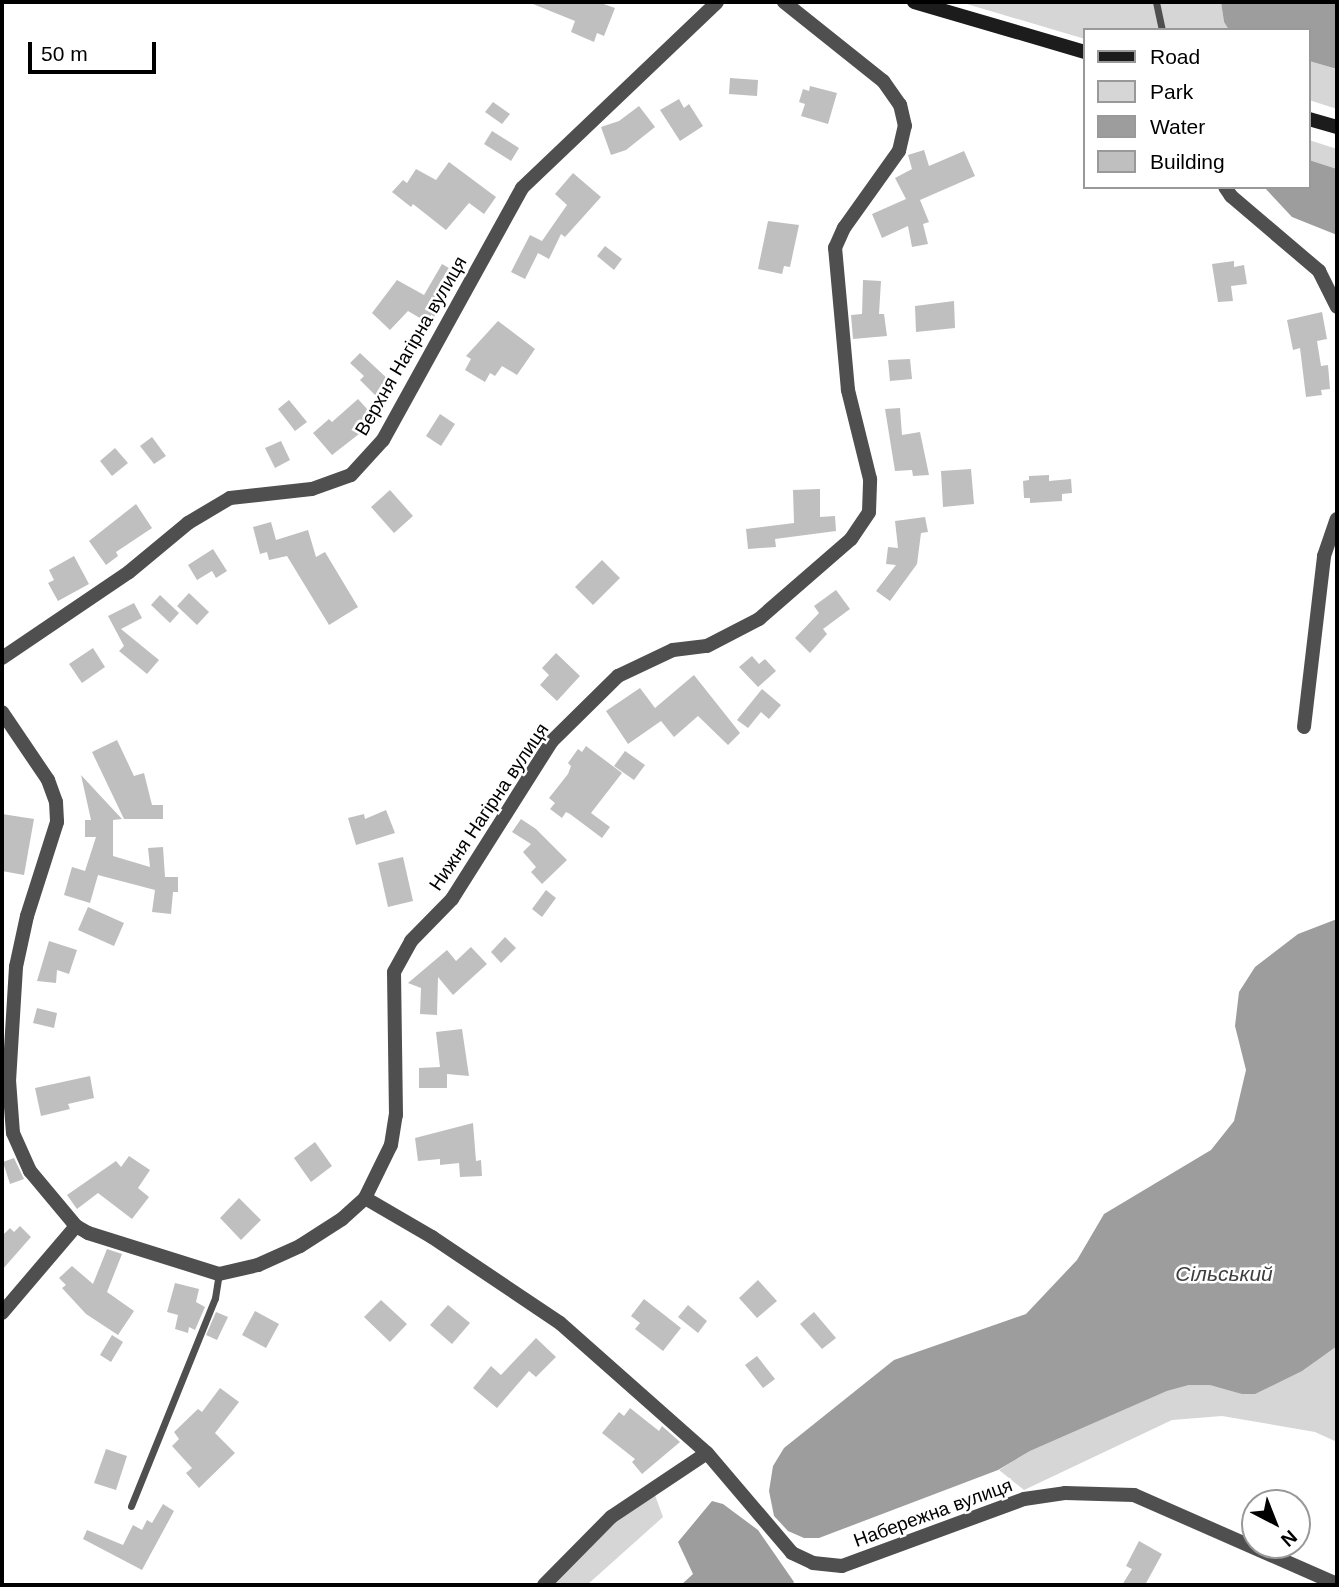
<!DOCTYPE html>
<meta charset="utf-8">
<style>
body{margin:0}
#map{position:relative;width:1339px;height:1587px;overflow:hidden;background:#fff;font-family:Helvetica,sans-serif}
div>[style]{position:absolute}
.green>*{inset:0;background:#d6d6d6}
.water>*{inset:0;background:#9d9d9d}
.building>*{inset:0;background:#bfbfbf}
.service>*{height:7px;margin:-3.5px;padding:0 3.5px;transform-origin:3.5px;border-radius:3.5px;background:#4f4f4f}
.minor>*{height:14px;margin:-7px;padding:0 7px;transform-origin:7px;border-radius:7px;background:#4f4f4f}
.secondary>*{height:14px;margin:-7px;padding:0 7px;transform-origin:7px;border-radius:7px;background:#1c1c1c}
span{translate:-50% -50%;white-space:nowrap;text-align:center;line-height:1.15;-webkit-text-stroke:5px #fff;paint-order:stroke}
.street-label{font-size:19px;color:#000}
.water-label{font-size:21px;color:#3e3e3e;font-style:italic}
.frame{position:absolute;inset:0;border:4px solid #000;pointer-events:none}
.legend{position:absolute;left:1083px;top:28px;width:228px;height:161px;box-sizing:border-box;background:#fff;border:2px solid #999;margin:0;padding:9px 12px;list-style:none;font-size:21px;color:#000}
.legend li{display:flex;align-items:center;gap:14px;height:35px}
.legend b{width:35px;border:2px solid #999}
.north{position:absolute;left:1241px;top:1489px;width:70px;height:70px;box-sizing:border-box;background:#fff;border:2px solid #999;border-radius:50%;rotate:138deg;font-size:19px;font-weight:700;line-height:28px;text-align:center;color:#000}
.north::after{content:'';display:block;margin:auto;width:24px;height:32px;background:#000;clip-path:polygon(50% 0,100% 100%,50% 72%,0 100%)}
.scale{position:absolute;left:28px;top:42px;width:128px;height:32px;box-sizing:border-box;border:4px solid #000;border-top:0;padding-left:9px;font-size:21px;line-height:24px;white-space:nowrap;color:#000;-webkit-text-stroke:5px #fff;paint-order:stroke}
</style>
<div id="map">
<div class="green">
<div style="clip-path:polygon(960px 2px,1221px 2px,1224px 22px,1229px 30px,1085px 30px,1085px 39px)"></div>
<div style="clip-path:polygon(1309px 61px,1337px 69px,1337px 109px,1309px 100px)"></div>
<div style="clip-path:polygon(1309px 140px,1337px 149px,1337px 169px,1309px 160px)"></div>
<div style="clip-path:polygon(1337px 1309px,1337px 1442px,1315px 1432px,1222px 1416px,1172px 1420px,1024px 1490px,999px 1470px,1030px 1451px,1167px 1391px,1189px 1385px)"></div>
<div style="clip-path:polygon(652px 1487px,663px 1517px,587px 1585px,544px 1585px)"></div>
</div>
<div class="water">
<div style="clip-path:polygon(1221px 2px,1337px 2px,1337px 69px,1309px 61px,1309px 30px,1229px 30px,1224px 22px)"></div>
<div style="clip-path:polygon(1309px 160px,1337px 169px,1337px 235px,1292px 217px,1264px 187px,1309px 187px)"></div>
<div style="clip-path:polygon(1337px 919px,1337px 1346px,1302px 1371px,1255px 1394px,1242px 1394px,1210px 1385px,1189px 1385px,1167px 1391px,1030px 1451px,998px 1470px,819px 1538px,804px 1538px,788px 1531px,774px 1516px,769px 1491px,773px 1466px,784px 1448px,894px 1360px,1026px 1314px,1077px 1260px,1104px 1214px,1211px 1150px,1234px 1121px,1246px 1070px,1235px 1026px,1239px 992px,1255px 967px,1298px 934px)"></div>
<div style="clip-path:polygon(712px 1501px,723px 1504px,758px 1530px,794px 1582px,792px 1585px,681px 1585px,693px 1574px,678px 1542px)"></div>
</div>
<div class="building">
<div style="clip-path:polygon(528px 2px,598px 2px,615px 8px,604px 36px,597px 33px,594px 42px,571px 32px,575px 21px)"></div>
<div style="clip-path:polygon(730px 78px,758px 80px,757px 96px,729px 94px)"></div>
<div style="clip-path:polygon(810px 86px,837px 93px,828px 124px,801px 116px,805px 104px,799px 102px,803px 89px,809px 91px)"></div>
<div style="clip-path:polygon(679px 99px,684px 108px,689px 104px,703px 126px,680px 141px,660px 110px)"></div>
<div style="clip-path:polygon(493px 102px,510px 114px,502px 124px,485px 112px)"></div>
<div style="clip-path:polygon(639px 106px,655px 127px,626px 150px,611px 155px,601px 127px,619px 121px)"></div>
<div style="clip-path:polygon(492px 131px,519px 148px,511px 161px,484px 144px)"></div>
<div style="clip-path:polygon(924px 150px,929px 166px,964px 151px,975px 176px,920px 200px,929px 222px,923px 224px,928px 244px,912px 247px,908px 226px,882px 238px,872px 214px,906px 199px,895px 178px,912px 169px,908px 155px)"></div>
<div style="clip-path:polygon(449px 162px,496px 197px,484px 214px,469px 203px,446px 230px,413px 204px,411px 207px,392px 192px,403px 180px,407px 183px,416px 169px,436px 180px)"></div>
<div style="clip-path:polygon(573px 173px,601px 197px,565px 237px,561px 234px,549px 259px,538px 253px,525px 279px,511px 272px,530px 235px,542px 241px,567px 205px,555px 194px)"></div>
<div style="clip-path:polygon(768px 221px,799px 225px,790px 267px,784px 266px,782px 274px,758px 269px)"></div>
<div style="clip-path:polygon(605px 246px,622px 259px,614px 270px,597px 256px)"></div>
<div style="clip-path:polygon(1234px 261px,1234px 267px,1244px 265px,1247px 284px,1231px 286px,1233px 301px,1218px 302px,1212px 264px)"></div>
<div style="clip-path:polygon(442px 264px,459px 274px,430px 324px,408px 311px,390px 330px,372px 313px,397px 280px,424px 295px)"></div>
<div style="clip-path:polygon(863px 280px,881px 281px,879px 314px,884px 314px,887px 336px,853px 339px,851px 315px,862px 314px)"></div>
<div style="clip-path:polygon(954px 301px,955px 328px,916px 332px,915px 306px)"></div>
<div style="clip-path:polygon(1322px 312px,1327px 339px,1317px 341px,1321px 366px,1328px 365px,1330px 389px,1321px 390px,1322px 395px,1306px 397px,1300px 348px,1293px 350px,1287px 320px)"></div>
<div style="clip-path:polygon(498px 321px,535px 349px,517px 375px,502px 366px,495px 376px,490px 373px,485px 382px,465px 370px,471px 359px,466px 356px)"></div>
<div style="clip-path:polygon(360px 353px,390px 381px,376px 396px,360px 380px,364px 376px,350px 363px)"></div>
<div style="clip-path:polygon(910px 359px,912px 379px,890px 381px,888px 360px)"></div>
<div style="clip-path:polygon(358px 399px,377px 420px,332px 455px,313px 433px,329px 419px,332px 422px)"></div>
<div style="clip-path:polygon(289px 400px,307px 422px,295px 431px,278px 409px)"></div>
<div style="clip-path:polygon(900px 408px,902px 435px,920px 432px,929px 475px,913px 476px,912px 470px,895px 471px,885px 409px)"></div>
<div style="clip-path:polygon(440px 414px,455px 424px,441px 446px,426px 436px)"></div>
<div style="clip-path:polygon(152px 437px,166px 456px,154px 464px,140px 446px)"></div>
<div style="clip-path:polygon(281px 441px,290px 460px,275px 468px,265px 448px)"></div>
<div style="clip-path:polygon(115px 448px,128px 463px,112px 476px,100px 461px)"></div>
<div style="clip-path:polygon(971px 469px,974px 504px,943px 507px,941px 471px)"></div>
<div style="clip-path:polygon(1049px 475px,1049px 481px,1071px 479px,1072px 493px,1062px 494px,1062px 501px,1030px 503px,1030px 498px,1024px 498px,1023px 481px,1029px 480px,1029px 476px)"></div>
<div style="clip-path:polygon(820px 489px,820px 517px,835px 516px,836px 531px,775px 539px,776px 547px,748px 549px,746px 529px,794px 523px,793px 490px)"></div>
<div style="clip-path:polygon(390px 490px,413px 516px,394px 533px,371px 507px)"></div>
<div style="clip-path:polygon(136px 504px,152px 528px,116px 552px,118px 556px,106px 565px,89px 541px)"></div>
<div style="clip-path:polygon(925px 517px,928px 532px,921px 533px,917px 564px,890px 601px,876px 591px,896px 565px,886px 564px,888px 547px,898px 548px,895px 521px)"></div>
<div style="clip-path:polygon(271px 522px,276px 540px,308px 530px,316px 557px,325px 552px,358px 607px,329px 625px,287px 556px,269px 560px,267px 552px,260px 554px,253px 527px)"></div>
<div style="clip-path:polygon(213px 549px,227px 571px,216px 578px,212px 571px,197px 580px,188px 565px)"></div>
<div style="clip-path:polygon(74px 556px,89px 584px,58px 601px,48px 583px,54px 580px,49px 570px)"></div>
<div style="clip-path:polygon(602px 560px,620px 578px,593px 605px,575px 587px)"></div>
<div style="clip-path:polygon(836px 590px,850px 609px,823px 629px,827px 634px,810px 653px,795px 638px,819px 613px,814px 606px)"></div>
<div style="clip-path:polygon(189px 593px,209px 612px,197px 625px,177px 606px)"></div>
<div style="clip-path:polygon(160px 595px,179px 613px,170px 623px,151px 605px)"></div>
<div style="clip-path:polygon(134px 603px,142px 618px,121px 629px,159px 660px,147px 674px,119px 651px,124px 646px,108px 616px)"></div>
<div style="clip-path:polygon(93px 648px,105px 667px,82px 683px,69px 664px)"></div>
<div style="clip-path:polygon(556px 653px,580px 676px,557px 701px,540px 685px,549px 675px,542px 668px)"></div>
<div style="clip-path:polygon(752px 656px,759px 664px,765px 659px,776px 671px,758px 687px,739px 667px)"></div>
<div style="clip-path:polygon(694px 675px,740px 733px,728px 745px,698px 716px,674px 737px,661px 721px,628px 744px,606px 711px,640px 688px,655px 708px)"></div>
<div style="clip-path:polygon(762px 689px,781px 705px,769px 719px,761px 712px,748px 728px,737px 720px)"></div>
<div style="clip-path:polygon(117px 740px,134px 776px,144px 773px,152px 805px,163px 805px,163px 819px,124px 819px,92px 752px)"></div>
<div style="clip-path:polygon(586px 746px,622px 773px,591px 813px,610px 827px,602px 838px,570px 814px,566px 812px,562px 818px,550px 809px,555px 803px,549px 798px,568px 774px,571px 766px,568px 763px,578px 749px,582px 752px)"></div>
<div style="clip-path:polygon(625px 751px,645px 765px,634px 780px,614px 766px)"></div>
<div style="clip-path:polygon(81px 775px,122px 819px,113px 820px,113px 856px,150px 867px,148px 848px,163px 847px,165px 877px,178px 877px,178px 892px,173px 892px,171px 914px,152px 912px,155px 890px,98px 875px,90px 903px,64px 895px,72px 867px,85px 871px,96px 837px,85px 837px,85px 820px,91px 820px)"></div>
<div style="clip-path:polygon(386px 810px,395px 833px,356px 845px,348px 818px,364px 814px,365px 819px)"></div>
<div style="clip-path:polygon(2px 814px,34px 819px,24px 875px,2px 871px)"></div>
<div style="clip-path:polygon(521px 819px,536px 829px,567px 860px,542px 884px,531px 872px,536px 867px,523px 852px,531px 844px,512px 832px)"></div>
<div style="clip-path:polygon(403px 857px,413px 901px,388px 907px,378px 863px)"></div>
<div style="clip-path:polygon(546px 890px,556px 898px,542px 917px,532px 909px)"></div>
<div style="clip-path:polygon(88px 907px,124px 923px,114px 946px,78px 930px)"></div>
<div style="clip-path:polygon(505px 937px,516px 948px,501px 963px,491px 952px)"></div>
<div style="clip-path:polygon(49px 941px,77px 950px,69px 974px,57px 970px,56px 983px,37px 981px)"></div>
<div style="clip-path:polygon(471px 947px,487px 964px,453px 995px,438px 977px,437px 1015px,420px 1014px,421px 988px,408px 983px,447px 950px,456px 961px)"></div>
<div style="clip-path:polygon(37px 1008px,57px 1013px,54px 1028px,33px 1023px)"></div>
<div style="clip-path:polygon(462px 1029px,469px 1076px,447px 1074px,447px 1088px,419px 1088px,419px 1068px,440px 1067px,436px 1032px)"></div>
<div style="clip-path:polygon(90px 1076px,94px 1098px,68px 1104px,70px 1109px,41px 1116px,35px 1088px)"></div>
<div style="clip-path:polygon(473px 1123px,476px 1161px,481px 1160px,482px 1176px,460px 1177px,459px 1163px,440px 1165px,440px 1159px,418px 1161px,415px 1138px)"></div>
<div style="clip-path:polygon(315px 1142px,332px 1166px,311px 1182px,294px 1158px)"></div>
<div style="clip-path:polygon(129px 1156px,150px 1170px,138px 1188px,149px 1197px,132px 1219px,98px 1193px,77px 1209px,67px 1195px,116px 1161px,121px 1167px)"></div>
<div style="clip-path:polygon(14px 1158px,24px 1179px,10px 1184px,3px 1162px)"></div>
<div style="clip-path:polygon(239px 1198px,261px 1220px,241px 1240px,220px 1218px)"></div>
<div style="clip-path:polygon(20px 1226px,31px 1237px,2px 1270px,2px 1236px,10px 1228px,14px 1232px)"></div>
<div style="clip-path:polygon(107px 1249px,122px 1254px,107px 1292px,134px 1311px,118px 1335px,86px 1314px,62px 1288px,66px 1285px,59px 1278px,72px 1266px,93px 1284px)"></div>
<div style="clip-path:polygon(758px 1280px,777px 1301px,757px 1318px,739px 1298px)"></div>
<div style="clip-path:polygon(175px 1283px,199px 1289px,196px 1302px,205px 1307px,195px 1330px,189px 1327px,188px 1333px,175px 1329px,178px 1315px,167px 1312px)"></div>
<div style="clip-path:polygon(644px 1299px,681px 1328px,663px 1351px,635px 1329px,640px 1323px,631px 1316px)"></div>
<div style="clip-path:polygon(381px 1300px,407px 1324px,390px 1342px,364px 1317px)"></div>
<div style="clip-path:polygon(448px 1305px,470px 1323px,452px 1344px,430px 1325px)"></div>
<div style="clip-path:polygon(688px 1305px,707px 1321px,698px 1333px,678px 1317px)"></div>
<div style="clip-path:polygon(255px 1311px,279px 1324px,266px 1348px,242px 1335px)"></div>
<div style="clip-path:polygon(216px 1312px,228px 1317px,217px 1340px,206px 1335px)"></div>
<div style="clip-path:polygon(814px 1312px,836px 1338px,822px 1349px,800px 1324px)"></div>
<div style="clip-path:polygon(112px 1335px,123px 1342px,111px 1362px,100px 1355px)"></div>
<div style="clip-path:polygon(536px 1338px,556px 1357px,536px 1377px,529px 1371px,497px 1408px,473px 1388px,491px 1366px,501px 1375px)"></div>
<div style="clip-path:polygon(757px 1356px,775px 1379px,763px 1388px,745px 1365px)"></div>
<div style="clip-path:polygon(220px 1388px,239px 1402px,215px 1433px,235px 1453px,199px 1488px,186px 1473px,192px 1468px,172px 1446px,179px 1439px,174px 1432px,198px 1409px,202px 1412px)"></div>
<div style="clip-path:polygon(630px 1408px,659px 1431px,662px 1426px,680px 1442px,642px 1474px,632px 1462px,635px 1459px,602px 1433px,619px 1412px,624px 1416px)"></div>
<div style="clip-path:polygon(106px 1449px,127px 1456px,116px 1490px,94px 1483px)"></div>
<div style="clip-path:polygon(163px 1504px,174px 1511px,142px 1570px,83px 1539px,87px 1530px,123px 1545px,133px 1525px,142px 1530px,147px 1520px,152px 1523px)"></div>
<div style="clip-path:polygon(1139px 1541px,1162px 1554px,1145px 1585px,1122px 1585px,1132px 1569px,1126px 1566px)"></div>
</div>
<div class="service">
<div style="left:1156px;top:2px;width:29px;rotate:78deg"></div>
<div style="left:131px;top:1506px;width:224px;rotate:-68deg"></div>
<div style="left:215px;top:1298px;width:24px;rotate:-81deg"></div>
</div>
<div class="minor">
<div style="left:1225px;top:187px;width:11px;rotate:56deg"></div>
<div style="left:1231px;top:196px;width:116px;rotate:40.4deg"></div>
<div style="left:1319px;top:271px;width:40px;rotate:63.4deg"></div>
<div style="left:2px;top:658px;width:153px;rotate:-34.1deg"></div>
<div style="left:129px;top:572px;width:77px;rotate:-39.7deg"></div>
<div style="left:188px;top:523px;width:49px;rotate:-30.8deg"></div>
<div style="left:230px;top:498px;width:82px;rotate:-6.3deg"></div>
<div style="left:312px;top:489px;width:41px;rotate:-19.7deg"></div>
<div style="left:351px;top:475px;width:47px;rotate:-47.6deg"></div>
<div style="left:383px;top:440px;width:288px;rotate:-61.1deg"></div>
<div style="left:522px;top:188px;width:269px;rotate:-43.6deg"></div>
<div style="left:2px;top:712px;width:82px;rotate:55.9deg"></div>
<div style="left:48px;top:780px;width:23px;rotate:70deg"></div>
<div style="left:56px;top:802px;width:20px;rotate:87deg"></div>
<div style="left:57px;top:822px;width:99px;rotate:107.7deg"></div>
<div style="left:27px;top:916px;width:52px;rotate:102.2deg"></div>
<div style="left:16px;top:967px;width:113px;rotate:93.5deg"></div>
<div style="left:9px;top:1080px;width:53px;rotate:85.7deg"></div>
<div style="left:13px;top:1133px;width:42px;rotate:65.9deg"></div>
<div style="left:30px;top:1171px;width:72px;rotate:50.1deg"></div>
<div style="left:76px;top:1226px;width:14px;rotate:30deg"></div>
<div style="left:88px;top:1233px;width:137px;rotate:17.4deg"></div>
<div style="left:219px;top:1274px;width:40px;rotate:-13deg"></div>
<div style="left:258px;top:1265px;width:46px;rotate:-24.3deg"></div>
<div style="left:300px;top:1246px;width:50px;rotate:-32.7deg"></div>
<div style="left:342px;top:1219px;width:31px;rotate:-42deg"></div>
<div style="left:365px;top:1198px;width:59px;rotate:-63.9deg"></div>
<div style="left:391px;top:1145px;width:30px;rotate:-81deg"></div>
<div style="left:396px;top:1115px;width:143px;rotate:-90.8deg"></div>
<div style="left:394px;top:972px;width:35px;rotate:-61deg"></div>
<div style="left:411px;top:941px;width:59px;rotate:-45.7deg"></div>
<div style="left:452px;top:899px;width:187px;rotate:-57.7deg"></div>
<div style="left:552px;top:741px;width:93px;rotate:-44.6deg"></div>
<div style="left:618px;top:676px;width:61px;rotate:-25.3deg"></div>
<div style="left:673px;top:650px;width:34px;rotate:-7deg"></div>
<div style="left:707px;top:646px;width:59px;rotate:-27.4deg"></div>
<div style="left:759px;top:619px;width:122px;rotate:-41deg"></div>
<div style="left:851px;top:539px;width:32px;rotate:-56deg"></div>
<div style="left:869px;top:512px;width:33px;rotate:-88deg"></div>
<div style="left:870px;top:479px;width:92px;rotate:-103.9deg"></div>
<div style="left:848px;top:390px;width:143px;rotate:-95.2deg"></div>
<div style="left:835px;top:248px;width:22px;rotate:-66deg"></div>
<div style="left:844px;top:228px;width:95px;rotate:-54.5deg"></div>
<div style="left:899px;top:151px;width:26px;rotate:-77deg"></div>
<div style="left:905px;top:126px;width:22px;rotate:-103deg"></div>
<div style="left:900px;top:105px;width:29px;rotate:-125deg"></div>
<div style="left:883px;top:81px;width:127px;rotate:-141.4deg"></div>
<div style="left:1304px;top:727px;width:172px;rotate:-83.3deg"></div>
<div style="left:1324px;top:556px;width:39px;rotate:-71deg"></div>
<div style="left:365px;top:1198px;width:78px;rotate:30.2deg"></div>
<div style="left:432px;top:1237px;width:154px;rotate:33.9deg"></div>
<div style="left:560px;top:1323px;width:196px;rotate:41.5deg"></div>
<div style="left:707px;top:1453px;width:131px;rotate:49.6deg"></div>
<div style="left:792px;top:1553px;width:23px;rotate:25deg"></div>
<div style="left:813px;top:1563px;width:29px;rotate:6deg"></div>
<div style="left:842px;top:1566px;width:194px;rotate:-20.2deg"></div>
<div style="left:1024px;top:1499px;width:41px;rotate:-8.3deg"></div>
<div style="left:1065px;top:1493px;width:69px;rotate:1.7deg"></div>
<div style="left:1134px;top:1495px;width:222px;rotate:23.7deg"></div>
<div style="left:2px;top:1313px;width:114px;rotate:-49.6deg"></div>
<div style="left:544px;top:1585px;width:95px;rotate:-45.4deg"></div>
<div style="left:611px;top:1517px;width:115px;rotate:-33.7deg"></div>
</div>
<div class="secondary">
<div style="left:914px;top:2px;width:178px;rotate:16.3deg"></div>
<div style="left:1309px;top:119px;width:29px;rotate:16deg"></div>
</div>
<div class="street-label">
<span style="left:411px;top:346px;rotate:-60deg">Верхня Нагірна вулиця</span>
<span style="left:489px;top:807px;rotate:-56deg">Нижня Нагірна вулиця</span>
<span style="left:933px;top:1513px;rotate:-20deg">Набережна вулиця</span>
</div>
<div class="water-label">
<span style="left:1224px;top:1274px">Сільський</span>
</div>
<div class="frame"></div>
<ul class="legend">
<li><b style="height:9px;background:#1c1c1c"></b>Road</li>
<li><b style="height:19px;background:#d6d6d6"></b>Park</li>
<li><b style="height:19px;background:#9d9d9d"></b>Water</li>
<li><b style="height:19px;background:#bfbfbf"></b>Building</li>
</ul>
<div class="north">N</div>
<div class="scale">50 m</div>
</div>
